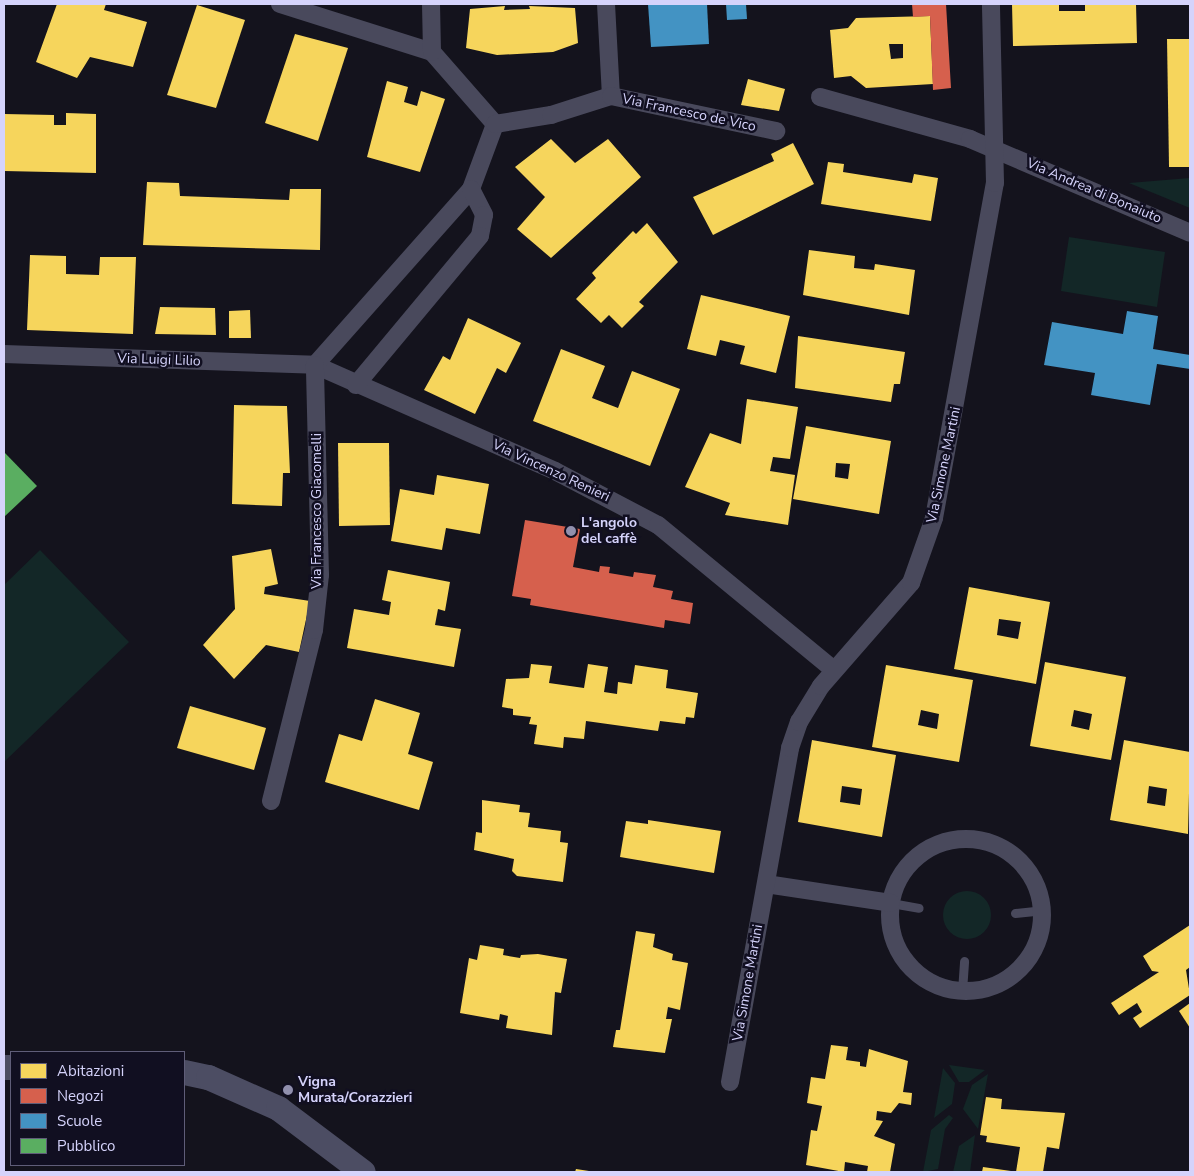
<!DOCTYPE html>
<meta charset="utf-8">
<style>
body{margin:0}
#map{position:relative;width:1194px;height:1176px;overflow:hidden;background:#14131d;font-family:"Nunito Sans",sans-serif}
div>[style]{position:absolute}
.green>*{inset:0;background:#132727}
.round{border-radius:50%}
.homes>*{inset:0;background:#f6d55c}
.shops>*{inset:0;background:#d6604d}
.schools>*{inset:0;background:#4393c3}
.public>*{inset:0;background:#5aae61}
.service>*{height:9px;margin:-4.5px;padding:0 4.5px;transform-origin:4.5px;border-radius:4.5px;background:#49495c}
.minor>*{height:18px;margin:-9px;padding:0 9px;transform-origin:9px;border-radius:9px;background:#49495c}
.minor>.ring{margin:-9px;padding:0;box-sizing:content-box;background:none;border:18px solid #49495c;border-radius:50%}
.secondary>*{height:25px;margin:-12.5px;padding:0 12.5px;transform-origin:12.5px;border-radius:12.5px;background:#4c4d63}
.dots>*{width:14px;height:14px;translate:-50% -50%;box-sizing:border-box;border:2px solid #110f21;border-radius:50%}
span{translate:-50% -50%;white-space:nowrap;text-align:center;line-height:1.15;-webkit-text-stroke:5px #110f21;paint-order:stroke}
.street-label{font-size:14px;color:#d5d3fb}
.poi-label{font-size:14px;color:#d5d3fb;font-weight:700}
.left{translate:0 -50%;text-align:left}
.frame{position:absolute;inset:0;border:5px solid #d5d3fb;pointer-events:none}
.legend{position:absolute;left:10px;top:1051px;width:175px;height:115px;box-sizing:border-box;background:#110f21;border:1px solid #5f5d78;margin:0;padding:6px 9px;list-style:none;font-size:15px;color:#d5d3fb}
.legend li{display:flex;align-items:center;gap:10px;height:25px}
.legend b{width:25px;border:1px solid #5f5d78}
</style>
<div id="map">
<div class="green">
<div style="clip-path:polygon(1190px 178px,1190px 208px,1129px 183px)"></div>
<div style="clip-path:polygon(1069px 237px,1165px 252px,1157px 307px,1061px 291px)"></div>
<div style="clip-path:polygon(40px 550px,129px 642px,4px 762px,4px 585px)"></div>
<div class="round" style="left:943px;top:891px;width:48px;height:48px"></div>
<div style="clip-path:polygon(949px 1065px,985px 1070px,969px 1082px,959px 1082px)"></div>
<div style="clip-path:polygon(943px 1068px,955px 1083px,952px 1104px,934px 1118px)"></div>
<div style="clip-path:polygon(988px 1074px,978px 1129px,963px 1109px,972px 1085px)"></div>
<div style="clip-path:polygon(949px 1115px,953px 1118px,945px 1129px,938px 1169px,923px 1172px,931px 1130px)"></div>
<div style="clip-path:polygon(975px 1135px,970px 1172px,953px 1172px,959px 1146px)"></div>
</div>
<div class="homes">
<div style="clip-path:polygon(57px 4px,106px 4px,104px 10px,147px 22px,133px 67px,90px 57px,77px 78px,36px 62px)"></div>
<div style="clip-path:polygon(1012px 4px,1059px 4px,1059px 11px,1085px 11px,1085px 4px,1136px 4px,1137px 43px,1013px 46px)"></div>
<div style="clip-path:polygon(197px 5px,245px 20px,216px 108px,167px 95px)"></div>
<div style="clip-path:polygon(505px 6px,504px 10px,530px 9px,529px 6px,575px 8px,578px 43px,553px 52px,497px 55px,466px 48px,470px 9px)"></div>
<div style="clip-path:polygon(evenodd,930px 16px,933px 84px,866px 88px,851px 76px,834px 78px,830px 30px,848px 28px,856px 18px,930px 16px,889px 44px,903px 44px,903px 58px,891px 59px,889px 44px)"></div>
<div style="clip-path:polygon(295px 34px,348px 48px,318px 141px,265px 123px)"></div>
<div style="clip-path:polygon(1167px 39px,1190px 39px,1190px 167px,1169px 167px)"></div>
<div style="clip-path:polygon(748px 79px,785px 89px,779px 111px,741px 105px)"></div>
<div style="clip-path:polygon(387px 81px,408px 87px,404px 102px,417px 106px,421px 91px,445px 99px,420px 172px,367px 157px)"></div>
<div style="clip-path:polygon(66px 113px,96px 114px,96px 173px,4px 171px,4px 114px,54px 115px,54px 125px,66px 125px)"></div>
<div style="clip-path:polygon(551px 139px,575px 163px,608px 139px,641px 177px,551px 258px,517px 229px,545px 197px,515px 167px)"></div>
<div style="clip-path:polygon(793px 143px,814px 184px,713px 235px,693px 197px,774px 161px,771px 154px)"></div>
<div style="clip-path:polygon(828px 162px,844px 164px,843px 172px,912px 183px,914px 174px,938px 178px,931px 221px,821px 204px)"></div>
<div style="clip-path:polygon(147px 182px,179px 183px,180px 196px,289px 200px,290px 189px,321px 189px,320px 250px,143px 245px)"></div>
<div style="clip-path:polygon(647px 223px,678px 262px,639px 302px,644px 306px,622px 328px,609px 315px,601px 323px,576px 299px,596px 278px,592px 273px,633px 231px,636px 234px)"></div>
<div style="clip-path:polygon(809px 250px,855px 256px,854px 268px,874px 270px,875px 264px,915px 270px,909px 315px,803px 295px)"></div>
<div style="clip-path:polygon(30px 255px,66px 256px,66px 274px,99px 275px,100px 257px,136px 257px,133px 334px,27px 330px)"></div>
<div style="clip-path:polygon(701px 295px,790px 316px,776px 373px,740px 364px,745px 346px,720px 340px,716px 356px,687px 349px)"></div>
<div style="clip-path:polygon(160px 307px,215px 308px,216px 335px,155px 334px)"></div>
<div style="clip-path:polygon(250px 310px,251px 338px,229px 338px,229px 311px)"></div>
<div style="clip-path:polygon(468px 318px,521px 343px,506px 373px,497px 368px,475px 414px,424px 390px,443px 356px,450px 360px)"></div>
<div style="clip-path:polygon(798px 336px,905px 352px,900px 384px,894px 384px,891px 402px,795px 388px)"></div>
<div style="clip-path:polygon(561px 349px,605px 366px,592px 398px,618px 408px,632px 371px,680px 389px,650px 466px,533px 421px)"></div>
<div style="clip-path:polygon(747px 399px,798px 407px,790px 459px,773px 457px,770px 471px,795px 475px,788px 525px,725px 515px,730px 503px,685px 487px,710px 433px,741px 444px)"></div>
<div style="clip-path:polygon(234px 405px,287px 406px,290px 473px,283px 473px,282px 506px,232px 504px)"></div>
<div style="clip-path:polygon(evenodd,806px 426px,891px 441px,879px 514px,793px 499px,806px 426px,836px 463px,850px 464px,848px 479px,835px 477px,836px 463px)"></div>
<div style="clip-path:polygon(338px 443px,389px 443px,390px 525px,339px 526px)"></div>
<div style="clip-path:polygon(437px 475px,489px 484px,480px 534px,446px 528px,442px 550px,391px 541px,400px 489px,434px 495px)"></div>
<div style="clip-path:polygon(271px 549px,278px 584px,265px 587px,264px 594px,310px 601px,299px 652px,266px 645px,234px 679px,203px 645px,235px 609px,232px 556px)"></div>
<div style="clip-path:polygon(388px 570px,450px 582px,445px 611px,438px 609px,435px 625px,461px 629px,454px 667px,347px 648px,354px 609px,389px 615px,391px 602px,382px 600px)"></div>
<div style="clip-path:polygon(evenodd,969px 587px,1050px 602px,1036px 684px,954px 669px,969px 587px,999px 619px,1021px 622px,1018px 639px,997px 635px,999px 619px)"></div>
<div style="clip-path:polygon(evenodd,1045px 662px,1126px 677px,1111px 760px,1030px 746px,1045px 662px,1074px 710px,1092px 714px,1089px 730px,1071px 726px,1074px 710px)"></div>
<div style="clip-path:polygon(531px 664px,552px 666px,549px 683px,584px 688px,588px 664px,608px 667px,604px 692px,617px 694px,618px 682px,632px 684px,635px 665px,668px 670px,666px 688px,698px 693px,694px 718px,686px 717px,685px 724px,660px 721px,658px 731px,586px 721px,584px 739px,564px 737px,563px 748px,534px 744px,537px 725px,529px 724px,531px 717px,513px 715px,513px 709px,502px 707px,506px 679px,529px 678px)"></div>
<div style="clip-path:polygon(evenodd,886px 665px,973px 680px,959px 762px,872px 747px,886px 665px,921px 710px,939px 714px,937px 729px,918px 725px,921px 710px)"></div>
<div style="clip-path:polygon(375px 699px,420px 713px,408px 754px,433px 762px,419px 810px,325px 782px,339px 734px,362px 741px)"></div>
<div style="clip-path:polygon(190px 706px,266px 728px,254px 770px,177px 748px)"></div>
<div style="clip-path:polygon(evenodd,812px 740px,896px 755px,882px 837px,798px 822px,812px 740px,842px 786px,862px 789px,860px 805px,840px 802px,842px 786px)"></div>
<div style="clip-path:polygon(evenodd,1124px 740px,1190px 752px,1188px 834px,1110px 820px,1124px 740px,1149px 786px,1167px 789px,1165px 806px,1147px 803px,1149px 786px)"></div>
<div style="clip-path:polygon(482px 800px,520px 805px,519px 812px,530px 813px,528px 827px,561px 831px,560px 842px,568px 843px,563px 882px,517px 876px,512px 871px,514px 859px,474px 850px,476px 832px,482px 833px)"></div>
<div style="clip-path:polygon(648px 820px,721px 831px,714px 873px,620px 857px,626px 821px,648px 824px)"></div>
<div style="clip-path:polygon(1190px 925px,1190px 967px,1186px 970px,1190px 995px,1140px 1028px,1133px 1018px,1142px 1012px,1137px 1003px,1119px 1015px,1111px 1003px,1159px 972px,1152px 971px,1143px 956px)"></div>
<div style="clip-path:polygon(636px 931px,655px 934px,653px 947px,673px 954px,672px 960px,688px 963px,680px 1010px,668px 1007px,666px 1019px,672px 1019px,665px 1053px,613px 1047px,616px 1030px,620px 1030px)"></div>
<div style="clip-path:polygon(480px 945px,504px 949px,503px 955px,520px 958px,521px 955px,538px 954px,567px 959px,561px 993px,555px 992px,552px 1035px,506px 1028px,508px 1016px,500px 1014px,499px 1020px,460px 1013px,469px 958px,477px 960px)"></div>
<div style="clip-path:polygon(1190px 1003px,1190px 1028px,1179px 1011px)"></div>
<div style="clip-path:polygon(831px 1045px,848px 1047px,846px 1060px,860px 1062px,860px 1066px,866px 1067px,869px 1049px,908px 1061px,903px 1092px,912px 1093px,911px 1105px,899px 1103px,891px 1113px,877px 1111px,876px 1120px,883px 1121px,874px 1136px,895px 1144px,890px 1172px,867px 1172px,868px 1166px,845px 1162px,844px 1172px,806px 1165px,811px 1130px,817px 1131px,822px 1106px,807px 1103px,811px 1077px,825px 1079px)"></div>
<div style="clip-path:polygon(986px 1097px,1002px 1099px,1001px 1109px,1065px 1113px,1059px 1149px,1047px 1147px,1043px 1172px,1016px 1172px,1020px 1147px,986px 1142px,987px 1136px,980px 1135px)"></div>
<div style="clip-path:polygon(983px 1167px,1011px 1171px,1011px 1172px,982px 1172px)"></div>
<div style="clip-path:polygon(576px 1169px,589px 1171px,589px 1172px,575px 1172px)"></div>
</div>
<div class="shops">
<div style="clip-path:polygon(912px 4px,946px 4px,951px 88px,933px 90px,930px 16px,913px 17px)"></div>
<div style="clip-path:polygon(525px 520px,580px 529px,573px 567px,599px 572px,600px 566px,610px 567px,609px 573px,633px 577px,634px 572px,656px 575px,653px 587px,673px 591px,671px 599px,693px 603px,690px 624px,665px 620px,664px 628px,530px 605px,531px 599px,512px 596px)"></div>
</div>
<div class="schools">
<div style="clip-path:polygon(648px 4px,707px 4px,709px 44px,651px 47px)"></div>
<div style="clip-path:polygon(726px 4px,746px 4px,747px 19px,727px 20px)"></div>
<div style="clip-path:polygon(1127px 311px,1158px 316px,1153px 349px,1190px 355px,1190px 369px,1157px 364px,1150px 405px,1091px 395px,1095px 373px,1044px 365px,1052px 322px,1123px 334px)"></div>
</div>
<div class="public">
<div style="clip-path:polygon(4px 452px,37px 486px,4px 517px)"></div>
</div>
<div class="service">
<div style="left:891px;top:903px;width:28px;rotate:10deg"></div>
<div style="left:1015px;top:913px;width:27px;rotate:-6deg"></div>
<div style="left:962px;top:991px;width:30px;rotate:-86deg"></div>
</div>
<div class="minor">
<div style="left:280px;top:4px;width:159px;rotate:17.5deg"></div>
<div style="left:432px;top:52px;width:96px;rotate:48.8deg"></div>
<div style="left:431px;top:4px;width:48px;rotate:88.8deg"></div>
<div style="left:606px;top:4px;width:92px;rotate:86.9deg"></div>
<div style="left:820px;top:97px;width:156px;rotate:15.6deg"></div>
<div style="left:970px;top:139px;width:239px;rotate:23.1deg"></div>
<div style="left:471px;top:189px;width:69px;rotate:-69.7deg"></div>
<div style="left:495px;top:124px;width:57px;rotate:-9.1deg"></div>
<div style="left:551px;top:115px;width:63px;rotate:-17.6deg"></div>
<div style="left:611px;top:96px;width:169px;rotate:12deg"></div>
<div style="left:4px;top:354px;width:311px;rotate:2deg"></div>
<div style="left:315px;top:365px;width:262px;rotate:23.8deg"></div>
<div style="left:555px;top:471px;width:116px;rotate:27.7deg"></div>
<div style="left:658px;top:525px;width:228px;rotate:39.5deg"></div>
<div style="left:315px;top:365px;width:235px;rotate:-48.4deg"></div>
<div style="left:471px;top:189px;width:29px;rotate:63deg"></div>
<div style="left:484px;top:215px;width:21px;rotate:101deg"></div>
<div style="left:480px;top:236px;width:194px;rotate:129.8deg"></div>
<div style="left:271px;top:801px;width:176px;rotate:-75.9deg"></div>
<div style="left:314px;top:630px;width:55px;rotate:-83.8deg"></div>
<div style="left:320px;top:575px;width:210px;rotate:-91.4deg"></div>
<div class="ring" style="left:890px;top:839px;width:134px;height:134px"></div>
<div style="left:766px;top:884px;width:126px;rotate:8.6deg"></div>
<div style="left:730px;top:1082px;width:339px;rotate:-79.8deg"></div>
<div style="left:790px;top:748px;width:28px;rotate:-71deg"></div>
<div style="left:799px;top:722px;width:42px;rotate:-58.6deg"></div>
<div style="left:821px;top:686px;width:137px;rotate:-48.9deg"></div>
<div style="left:911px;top:583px;width:69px;rotate:-70.5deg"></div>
<div style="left:934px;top:518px;width:341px;rotate:-79.7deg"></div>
<div style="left:995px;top:183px;width:179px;rotate:-91.3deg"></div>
</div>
<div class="secondary">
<div style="left:4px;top:1067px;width:7px"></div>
<div style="left:184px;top:1072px;width:25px;rotate:12deg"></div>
<div style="left:208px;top:1077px;width:77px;rotate:23.9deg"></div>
<div style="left:278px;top:1108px;width:106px;rotate:37deg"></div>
</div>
<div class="dots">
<div style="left:571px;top:531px;background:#9190ad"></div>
<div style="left:288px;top:1090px;background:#9190ad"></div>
</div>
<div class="street-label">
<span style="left:689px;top:113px;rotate:12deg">Via Francesco de Vico</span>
<span style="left:1094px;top:191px;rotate:23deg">Via Andrea di Bonaiuto</span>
<span style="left:159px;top:360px;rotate:2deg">Via Luigi Lilio</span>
<span style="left:944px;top:465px;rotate:-78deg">Via Simone Martini</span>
<span style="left:551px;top:471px;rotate:25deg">Via Vincenzo Renieri</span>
<span style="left:317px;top:511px;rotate:-90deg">Via Francesco Giacomelli</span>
<span style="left:748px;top:983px;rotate:-80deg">Via Simone Martini</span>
</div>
<div class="poi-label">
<span class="left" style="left:581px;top:531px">L'angolo<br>del caffè</span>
<span class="left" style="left:298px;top:1090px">Vigna<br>Murata/Corazzieri</span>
</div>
<div class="frame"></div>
<ul class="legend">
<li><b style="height:14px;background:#f6d55c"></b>Abitazioni</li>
<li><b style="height:14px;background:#d6604d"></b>Negozi</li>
<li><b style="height:14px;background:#4393c3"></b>Scuole</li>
<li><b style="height:14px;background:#5aae61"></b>Pubblico</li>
</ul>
</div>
